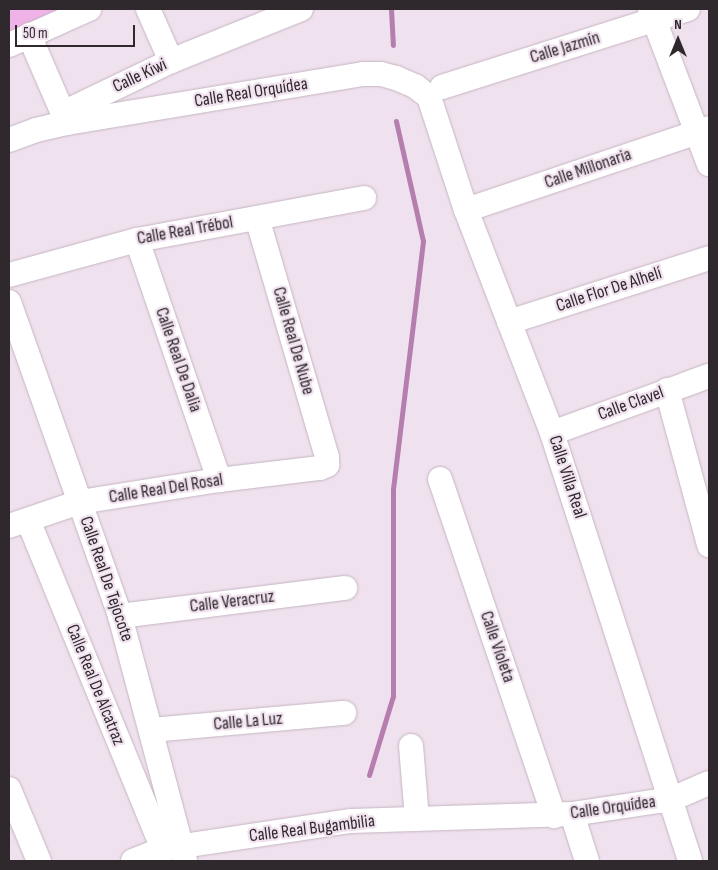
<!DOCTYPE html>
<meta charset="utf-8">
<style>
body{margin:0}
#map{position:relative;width:718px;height:870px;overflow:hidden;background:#f0e1ee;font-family:"Sofia Sans Condensed",sans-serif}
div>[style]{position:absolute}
.green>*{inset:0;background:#efb3e7}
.stream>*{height:5px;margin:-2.5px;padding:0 2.5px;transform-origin:2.5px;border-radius:2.5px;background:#b67daf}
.roads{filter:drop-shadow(0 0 1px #c4b5c2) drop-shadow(0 0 1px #c4b5c2)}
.minor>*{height:24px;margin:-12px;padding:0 12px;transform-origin:12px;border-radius:12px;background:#fff}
span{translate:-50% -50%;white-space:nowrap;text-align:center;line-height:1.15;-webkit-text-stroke:4.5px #f0e1ee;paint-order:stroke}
.street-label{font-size:18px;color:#2f292e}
.frame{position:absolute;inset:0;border:10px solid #2f292e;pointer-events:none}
.north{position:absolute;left:653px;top:15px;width:50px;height:50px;-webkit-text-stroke:4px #f0e1ee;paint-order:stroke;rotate:0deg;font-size:14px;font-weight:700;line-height:20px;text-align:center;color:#2f292e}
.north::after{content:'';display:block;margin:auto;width:18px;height:22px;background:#2f292e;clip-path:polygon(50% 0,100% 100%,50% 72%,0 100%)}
.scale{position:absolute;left:15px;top:25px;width:120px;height:22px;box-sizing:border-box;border:2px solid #2f292e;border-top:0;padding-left:6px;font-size:15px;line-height:18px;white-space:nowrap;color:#2f292e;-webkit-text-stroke:4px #f0e1ee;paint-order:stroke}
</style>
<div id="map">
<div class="green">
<div style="clip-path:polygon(9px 9px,84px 9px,9px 42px)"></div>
</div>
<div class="stream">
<div style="left:391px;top:9px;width:36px;rotate:87deg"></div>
<div style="left:369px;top:775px;width:83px;rotate:-73.1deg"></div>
<div style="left:393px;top:696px;width:207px;rotate:-90deg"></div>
<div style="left:393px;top:489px;width:250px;rotate:-83.1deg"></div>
<div style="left:423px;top:241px;width:123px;rotate:-102.7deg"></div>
</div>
<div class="roads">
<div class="minor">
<div style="left:148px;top:9px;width:57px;rotate:66.1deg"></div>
<div style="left:650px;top:9px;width:166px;rotate:69.2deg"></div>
<div style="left:29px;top:35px;width:96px;rotate:66.6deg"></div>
<div style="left:9px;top:45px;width:88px;rotate:-24.2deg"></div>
<div style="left:442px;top:87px;width:258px;rotate:-17.6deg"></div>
<div style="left:63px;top:113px;width:120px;rotate:-25.7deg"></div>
<div style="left:171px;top:61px;width:140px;rotate:-21.8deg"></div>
<div style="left:9px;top:140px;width:29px;rotate:-20deg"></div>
<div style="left:36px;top:130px;width:32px;rotate:-13deg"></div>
<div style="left:67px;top:123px;width:300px;rotate:-9.4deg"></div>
<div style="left:363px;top:74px;width:18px"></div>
<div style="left:381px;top:74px;width:16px;rotate:15deg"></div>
<div style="left:396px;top:78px;width:21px;rotate:23deg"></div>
<div style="left:415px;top:86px;width:18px;rotate:38deg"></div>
<div style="left:429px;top:97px;width:119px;rotate:71.9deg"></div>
<div style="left:466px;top:210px;width:239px;rotate:68.9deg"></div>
<div style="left:552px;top:433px;width:450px;rotate:72.1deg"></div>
<div style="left:466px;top:210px;width:256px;rotate:-18.6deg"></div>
<div style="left:137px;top:240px;width:254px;rotate:71.1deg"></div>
<div style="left:9px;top:275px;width:133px;rotate:-15.3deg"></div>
<div style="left:137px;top:240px;width:231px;rotate:-10.5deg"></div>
<div style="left:9px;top:302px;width:333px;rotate:70.5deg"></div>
<div style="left:120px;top:616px;width:253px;rotate:75.1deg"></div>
<div style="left:509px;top:322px;width:210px;rotate:-17.7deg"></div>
<div style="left:667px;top:390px;width:161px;rotate:74.8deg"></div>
<div style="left:552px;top:433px;width:167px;rotate:-20deg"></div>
<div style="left:440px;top:479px;width:356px;rotate:71.3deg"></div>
<div style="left:28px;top:520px;width:356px;rotate:67.7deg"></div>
<div style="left:9px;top:526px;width:75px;rotate:-18.7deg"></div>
<div style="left:80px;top:502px;width:141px;rotate:-9deg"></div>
<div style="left:219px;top:480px;width:102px;rotate:-6.8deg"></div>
<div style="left:320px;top:468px;width:8px;rotate:-23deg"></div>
<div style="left:327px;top:465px;width:8px;rotate:-90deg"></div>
<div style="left:327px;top:457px;width:249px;rotate:-106.3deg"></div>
<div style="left:120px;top:616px;width:227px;rotate:-7.1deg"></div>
<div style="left:152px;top:730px;width:193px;rotate:-5.1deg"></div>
<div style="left:411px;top:746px;width:73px;rotate:85.3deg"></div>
<div style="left:9px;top:789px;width:78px;rotate:67.4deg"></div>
<div style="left:572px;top:814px;width:49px;rotate:72.3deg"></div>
<div style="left:133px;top:861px;width:32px;rotate:-22deg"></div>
<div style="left:163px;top:849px;width:190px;rotate:-8.5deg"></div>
<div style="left:351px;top:821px;width:221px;rotate:-1.8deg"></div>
<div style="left:572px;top:814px;width:101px;rotate:-8.5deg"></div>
<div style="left:672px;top:799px;width:40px;rotate:-23.4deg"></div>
</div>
</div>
<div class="street-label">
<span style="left:565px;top:48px;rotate:-17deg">Calle Jazmín</span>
<span style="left:140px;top:76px;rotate:-25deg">Calle Kiwi</span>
<span style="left:251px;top:93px;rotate:-9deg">Calle Real Orquídea</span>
<span style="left:588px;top:169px;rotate:-19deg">Calle Millonaria</span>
<span style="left:185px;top:231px;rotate:-10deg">Calle Real Trébol</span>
<span style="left:609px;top:290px;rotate:-18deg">Calle Flor De Alhelí</span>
<span style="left:293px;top:341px;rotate:74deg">Calle Real De Nube</span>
<span style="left:178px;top:360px;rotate:71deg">Calle Real De Dalia</span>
<span style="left:631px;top:404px;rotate:-20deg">Calle Clavel</span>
<span style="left:567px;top:477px;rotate:72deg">Calle Villa Real</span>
<span style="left:166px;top:489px;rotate:-9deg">Calle Real Del Rosal</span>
<span style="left:106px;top:579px;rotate:71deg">Calle Real De Tejocote</span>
<span style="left:232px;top:602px;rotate:-7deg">Calle Veracruz</span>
<span style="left:497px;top:647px;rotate:71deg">Calle Violeta</span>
<span style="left:95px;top:685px;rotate:68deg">Calle Real De Alcatraz</span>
<span style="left:248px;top:722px;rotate:-5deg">Calle La Luz</span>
<span style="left:613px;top:808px;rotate:-8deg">Calle Orquídea</span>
<span style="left:312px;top:829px;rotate:-7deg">Calle Real Bugambilia</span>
</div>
<div class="frame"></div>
<div class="north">N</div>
<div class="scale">50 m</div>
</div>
